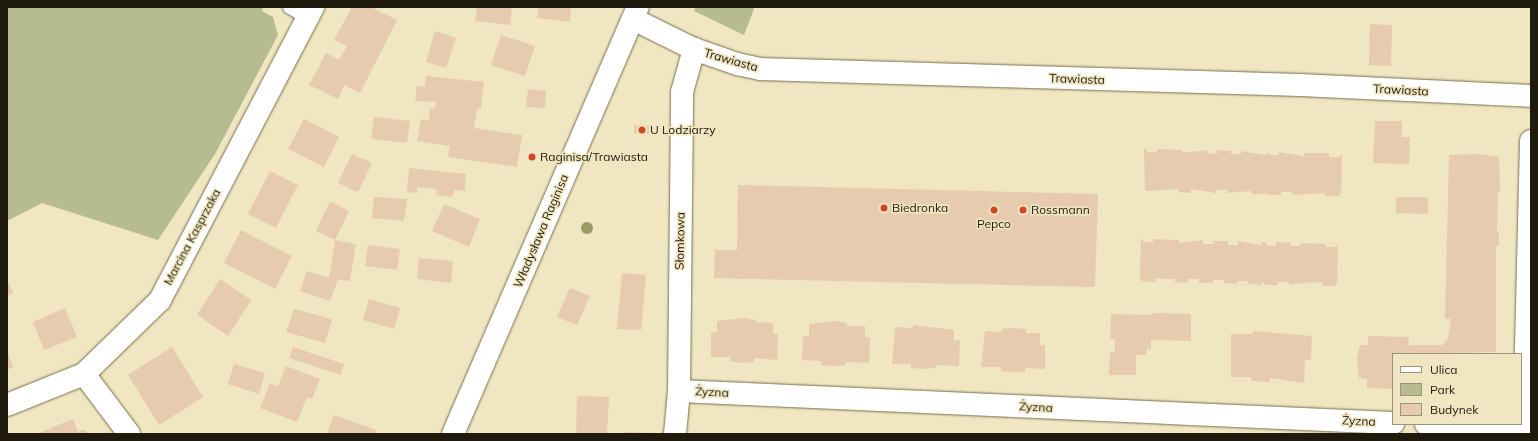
<!DOCTYPE html>
<meta charset="utf-8">
<style>
body{margin:0}
#map{position:relative;width:1538px;height:441px;overflow:hidden;background:#f0e6c1;font-family:Mulish,sans-serif}
div>[style]{position:absolute}
.green>*{inset:0;background:#b7bb90}
.building>*{inset:0;background:#e6cbae}
.roads{filter:drop-shadow(0 0 1px #766d4c) drop-shadow(0 0 1px #766d4c)}
.lane>*{height:14px;margin:-7px;padding:0 7px;transform-origin:7px;border-radius:7px;background:#fff}
.street>*{height:22px;margin:-11px;padding:0 11px;transform-origin:11px;border-radius:11px;background:#fff}
.secondary>*{height:22px;margin:-11px;padding:0 11px;transform-origin:11px;border-radius:11px;background:#fff}
.trees>*{width:12px;height:12px;margin:-6px;border-radius:50%;background:#9d9a64}
.dots>*{width:11px;height:11px;translate:-50% -50%;box-sizing:border-box;border:2px solid #f0e6c1;border-radius:50%}
span{translate:-50% -50%;white-space:nowrap;text-align:center;line-height:1.15;-webkit-text-stroke:3px #f0e6c1;paint-order:stroke}
.street-label{font-size:12px;color:#1e1a0d}
.poi-label{font-size:12px;color:#1e1a0d}
.left{translate:0 -50%;text-align:left}
.frame{position:absolute;inset:0;border:8px solid #1e1a0d;pointer-events:none}
.legend{position:absolute;left:1392px;top:353px;width:130px;height:72px;box-sizing:border-box;background:#f0e6c1;border:1px solid #9c9479;margin:0;padding:5px 7px;list-style:none;font-size:12px;color:#1e1a0d}
.legend li{display:flex;align-items:center;gap:8px;height:20px}
.legend b{width:20px;border:1px solid #9c9479}
</style>
<div id="map">
<div class="green">
<div style="clip-path:polygon(7px 7px,263px 7px,262px 11px,273px 17px,278px 35px,215px 154px,158px 240px,42px 203px,7px 221px)"></div>
<div style="clip-path:polygon(696px 7px,754px 7px,754px 9px,744px 35px,694px 11px)"></div>
</div>
<div class="building">
<div style="clip-path:polygon(352px 7px,371px 7px,397px 20px,360px 93px,344px 85px,338px 99px,309px 85px,326px 53px,339px 60px,347px 46px,334px 40px)"></div>
<div style="clip-path:polygon(477px 7px,512px 7px,510px 25px,475px 21px)"></div>
<div style="clip-path:polygon(539px 7px,571px 7px,570px 22px,537px 18px)"></div>
<div style="clip-path:polygon(1370px 24px,1392px 25px,1391px 66px,1369px 65px)"></div>
<div style="clip-path:polygon(435px 31px,456px 38px,446px 68px,426px 62px)"></div>
<div style="clip-path:polygon(501px 35px,535px 46px,525px 76px,491px 65px)"></div>
<div style="clip-path:polygon(426px 76px,484px 82px,481px 108px,477px 109px,474px 128px,522px 135px,517px 167px,448px 157px,450px 146px,417px 141px,421px 119px,429px 121px,430px 108px,435px 109px,436px 102px,415px 101px,417px 86px,425px 87px)"></div>
<div style="clip-path:polygon(528px 89px,546px 91px,545px 108px,526px 107px)"></div>
<div style="clip-path:polygon(374px 117px,410px 121px,407px 143px,371px 139px)"></div>
<div style="clip-path:polygon(304px 119px,339px 137px,324px 167px,288px 149px)"></div>
<div style="clip-path:polygon(1375px 121px,1402px 121px,1402px 137px,1410px 137px,1409px 164px,1373px 163px)"></div>
<div style="clip-path:polygon(634px 125px,649px 126px,649px 134px,634px 133px)"></div>
<div style="clip-path:polygon(1144px 149px,1147px 149px,1147px 152px,1157px 152px,1157px 149px,1182px 150px,1182px 153px,1207px 150px,1207px 153px,1217px 154px,1217px 150px,1231px 151px,1231px 154px,1241px 154px,1241px 151px,1266px 155px,1267px 152px,1269px 155px,1279px 155px,1279px 152px,1304px 156px,1304px 153px,1329px 153px,1329px 157px,1339px 157px,1342px 154px,1341px 193px,1339px 196px,1325px 196px,1325px 193px,1292px 195px,1292px 192px,1281px 192px,1281px 195px,1268px 195px,1266px 191px,1265px 194px,1252px 194px,1251px 191px,1227px 193px,1227px 190px,1216px 190px,1216px 193px,1191px 189px,1191px 193px,1178px 192px,1178px 189px,1145px 191px)"></div>
<div style="clip-path:polygon(352px 154px,372px 163px,358px 192px,338px 183px)"></div>
<div style="clip-path:polygon(1477px 154px,1499px 157px,1500px 192px,1498px 192px,1497px 232px,1499px 232px,1499px 246px,1496px 246px,1496px 352px,1393px 354px,1393px 389px,1367px 388px,1367px 379px,1359px 378px,1357px 359px,1360px 345px,1368px 345px,1368px 336px,1409px 337px,1408px 345px,1442px 345px,1448px 339px,1451px 319px,1445px 319px,1449px 155px)"></div>
<div style="clip-path:polygon(409px 168px,466px 174px,465px 191px,454px 190px,453px 196px,450px 197px,436px 195px,437px 189px,417px 187px,417px 193px,407px 192px)"></div>
<div style="clip-path:polygon(270px 171px,298px 185px,276px 228px,248px 214px)"></div>
<div style="clip-path:polygon(738px 185px,1098px 194px,1095px 287px,714px 278px,715px 250px,737px 250px)"></div>
<div style="clip-path:polygon(374px 197px,407px 199px,404px 221px,372px 218px)"></div>
<div style="clip-path:polygon(1396px 197px,1428px 197px,1428px 214px,1396px 213px)"></div>
<div style="clip-path:polygon(330px 201px,349px 211px,335px 240px,316px 231px)"></div>
<div style="clip-path:polygon(444px 204px,480px 219px,469px 247px,432px 231px)"></div>
<div style="clip-path:polygon(241px 230px,292px 256px,275px 289px,224px 263px)"></div>
<div style="clip-path:polygon(1141px 239px,1143px 239px,1143px 242px,1153px 242px,1154px 239px,1179px 240px,1179px 243px,1203px 240px,1203px 244px,1214px 244px,1213px 241px,1228px 241px,1228px 245px,1238px 245px,1238px 241px,1262px 245px,1262px 242px,1266px 242px,1266px 245px,1276px 246px,1276px 242px,1290px 243px,1290px 246px,1300px 246px,1301px 243px,1326px 244px,1326px 247px,1336px 247px,1338px 244px,1337px 283px,1335px 286px,1322px 286px,1322px 283px,1312px 282px,1289px 285px,1289px 282px,1278px 282px,1278px 285px,1265px 285px,1263px 281px,1262px 285px,1248px 284px,1248px 281px,1237px 281px,1237px 284px,1224px 283px,1224px 280px,1213px 280px,1213px 283px,1199px 283px,1199px 279px,1188px 279px,1188px 283px,1175px 282px,1175px 279px,1165px 279px,1156px 278px,1155px 282px,1142px 281px,1140px 278px)"></div>
<div style="clip-path:polygon(335px 240px,356px 244px,350px 281px,338px 280px,330px 301px,300px 291px,307px 271px,329px 278px)"></div>
<div style="clip-path:polygon(368px 245px,400px 249px,397px 270px,365px 266px)"></div>
<div style="clip-path:polygon(419px 258px,453px 261px,451px 283px,417px 279px)"></div>
<div style="clip-path:polygon(622px 273px,646px 275px,641px 330px,617px 329px)"></div>
<div style="clip-path:polygon(7px 279px,13px 293px,7px 296px)"></div>
<div style="clip-path:polygon(220px 279px,251px 300px,228px 336px,197px 315px)"></div>
<div style="clip-path:polygon(570px 288px,590px 296px,577px 325px,557px 317px)"></div>
<div style="clip-path:polygon(369px 299px,400px 308px,394px 329px,363px 320px)"></div>
<div style="clip-path:polygon(65px 308px,77px 337px,44px 350px,33px 322px)"></div>
<div style="clip-path:polygon(294px 309px,332px 319px,325px 343px,286px 332px)"></div>
<div style="clip-path:polygon(1151px 313px,1191px 314px,1191px 341px,1151px 340px,1151px 349px,1147px 349px,1146px 355px,1136px 355px,1136px 375px,1109px 375px,1110px 352px,1115px 353px,1115px 339px,1110px 339px,1111px 314px,1151px 315px)"></div>
<div style="clip-path:polygon(744px 318px,756px 320px,756px 322px,773px 323px,773px 334px,778px 334px,777px 360px,754px 358px,754px 362px,741px 363px,730px 361px,730px 357px,711px 357px,711px 333px,717px 332px,717px 321px)"></div>
<div style="clip-path:polygon(836px 321px,847px 323px,847px 326px,865px 326px,865px 337px,870px 337px,869px 363px,846px 362px,846px 365px,833px 366px,822px 365px,821px 361px,802px 360px,803px 336px,809px 336px,809px 324px)"></div>
<div style="clip-path:polygon(913px 325px,954px 330px,954px 341px,960px 340px,959px 366px,936px 365px,935px 368px,924px 369px,911px 368px,911px 364px,892px 364px,895px 327px,913px 328px)"></div>
<div style="clip-path:polygon(1013px 328px,1026px 329px,1026px 333px,1040px 333px,1040px 345px,1045px 345px,1045px 369px,1025px 368px,1025px 372px,1012px 372px,1001px 371px,1001px 367px,981px 367px,985px 331px,1002px 332px,1002px 329px)"></div>
<div style="clip-path:polygon(1253px 331px,1312px 336px,1311px 360px,1305px 360px,1304px 383px,1270px 378px,1270px 382px,1251px 381px,1251px 377px,1231px 377px,1231px 334px,1253px 334px)"></div>
<div style="clip-path:polygon(172px 347px,203px 397px,159px 425px,128px 375px)"></div>
<div style="clip-path:polygon(293px 347px,344px 364px,341px 375px,289px 358px)"></div>
<div style="clip-path:polygon(7px 351px,13px 367px,7px 370px)"></div>
<div style="clip-path:polygon(234px 364px,265px 373px,259px 394px,228px 384px)"></div>
<div style="clip-path:polygon(286px 366px,320px 379px,312px 399px,307px 397px,297px 422px,260px 408px,270px 383px,278px 386px)"></div>
<div style="clip-path:polygon(577px 396px,609px 397px,607px 434px,576px 434px)"></div>
<div style="clip-path:polygon(334px 415px,376px 430px,375px 434px,327px 434px)"></div>
<div style="clip-path:polygon(73px 419px,78px 432px,85px 429px,87px 434px,36px 434px)"></div>
<div style="clip-path:polygon(624px 432px,656px 433px,656px 434px,624px 434px)"></div>
</div>
<div class="roads">
<div class="lane">
<div style="left:290px;top:7px;width:21px;rotate:29deg"></div>
</div>
<div class="street">
<div style="left:633px;top:19px;width:68px;rotate:26.2deg"></div>
<div style="left:694px;top:49px;width:46px;rotate:19.2deg"></div>
<div style="left:737px;top:64px;width:24px;rotate:12deg"></div>
<div style="left:760px;top:69px;width:540px;rotate:1.7deg"></div>
<div style="left:1300px;top:85px;width:231px;rotate:2.7deg"></div>
<div style="left:84px;top:374px;width:75px;rotate:53.1deg"></div>
<div style="left:679px;top:391px;width:715px;rotate:2.57deg"></div>
<div style="left:7px;top:405px;width:83px;rotate:-21.9deg"></div>
<div style="left:84px;top:374px;width:106px;rotate:-44.2deg"></div>
<div style="left:160px;top:300px;width:331px;rotate:-62.4deg"></div>
<div style="left:1426px;top:424px;width:105px;rotate:2.7deg"></div>
<div style="left:1524px;top:428px;width:287px;rotate:-88.6deg"></div>
<div style="left:675px;top:434px;width:43px;rotate:-84.7deg"></div>
<div style="left:679px;top:391px;width:299px;rotate:-89.4deg"></div>
<div style="left:682px;top:92px;width:45px;rotate:-74.4deg"></div>
</div>
<div class="secondary">
<div style="left:453px;top:434px;width:465px;rotate:-66.6deg"></div>
</div>
</div>
<div class="trees">
<div style="left:587px;top:228px"></div>
</div>
<div class="dots">
<div style="left:642px;top:130px;background:#d04627"></div>
<div style="left:532px;top:157px;background:#d04627"></div>
<div style="left:884px;top:208px;background:#d04627"></div>
<div style="left:994px;top:210px;background:#d04627"></div>
<div style="left:1023px;top:210px;background:#d04627"></div>
</div>
<div class="street-label">
<span style="left:731px;top:60px;rotate:16deg">Trawiasta</span>
<span style="left:1077px;top:79px;rotate:2deg">Trawiasta</span>
<span style="left:1401px;top:90px;rotate:3deg">Trawiasta</span>
<span style="left:541px;top:231px;rotate:-67deg">Władysława Raginisa</span>
<span style="left:192px;top:237px;rotate:-62deg">Marcina Kasprzaka</span>
<span style="left:680px;top:241px;rotate:-89deg">Słomkowa</span>
<span style="left:712px;top:392px;rotate:3deg">Żyzna</span>
<span style="left:1036px;top:407px;rotate:3deg">Żyzna</span>
<span style="left:1359px;top:421px;rotate:3deg">Żyzna</span>
</div>
<div class="poi-label">
<span class="left" style="left:650px;top:130px">U Lodziarzy</span>
<span class="left" style="left:540px;top:157px">Raginisa/Trawiasta</span>
<span class="left" style="left:892px;top:208px">Biedronka</span>
<span class="left" style="left:1031px;top:210px">Rossmann</span>
<span style="left:994px;top:224px">Pepco</span>
</div>
<div class="frame"></div>
<ul class="legend">
<li><b style="height:5px;background:#fff"></b>Ulica</li>
<li><b style="height:11px;background:#b7bb90"></b>Park</li>
<li><b style="height:11px;background:#e6cbae"></b>Budynek</li>
</ul>
</div>
